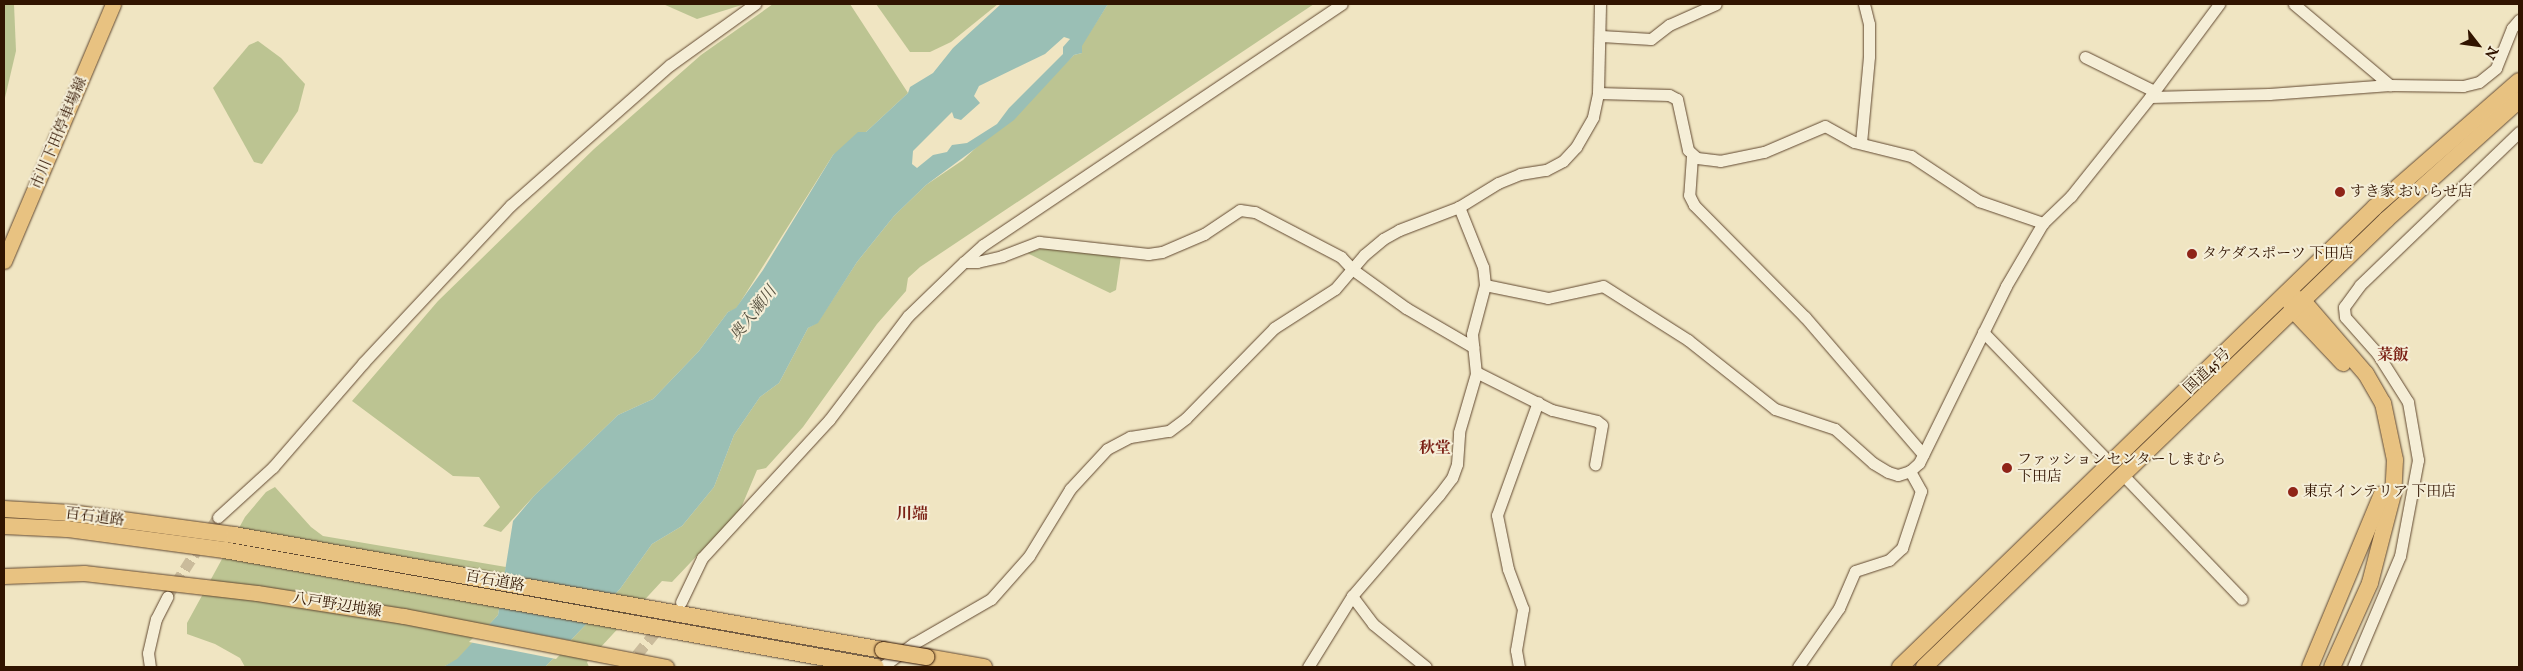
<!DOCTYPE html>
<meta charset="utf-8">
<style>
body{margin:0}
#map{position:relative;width:2523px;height:671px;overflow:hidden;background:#f0e5c2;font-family:"IM FELL English","Noto Serif JP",serif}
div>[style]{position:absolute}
.green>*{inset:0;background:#bcc492}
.water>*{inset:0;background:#9abfb5}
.pier>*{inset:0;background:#f0e5c2}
.minor-tunnel>*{height:11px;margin-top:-5.5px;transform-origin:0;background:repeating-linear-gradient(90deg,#cabb9b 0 11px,transparent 0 16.5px)}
.roads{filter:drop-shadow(0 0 1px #614830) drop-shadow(0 0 1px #614830)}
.minor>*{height:11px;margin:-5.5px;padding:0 5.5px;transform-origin:5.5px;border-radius:5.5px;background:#f5eed7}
.major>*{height:15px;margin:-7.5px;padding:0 7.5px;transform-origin:7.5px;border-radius:7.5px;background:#e8c281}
.highway>*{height:16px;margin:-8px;padding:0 8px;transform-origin:8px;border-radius:8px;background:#e8c281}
.bridges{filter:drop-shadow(0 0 1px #311400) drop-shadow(0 0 1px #311400)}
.highway-bridge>*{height:16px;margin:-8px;padding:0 8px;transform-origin:8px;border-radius:8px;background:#e8c281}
.dots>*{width:14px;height:14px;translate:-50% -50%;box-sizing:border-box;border:2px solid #f5eed7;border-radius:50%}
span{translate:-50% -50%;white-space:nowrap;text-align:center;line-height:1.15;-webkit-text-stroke:4px #f5eed7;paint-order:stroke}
.street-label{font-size:15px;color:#311400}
.poi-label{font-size:15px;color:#311400}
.left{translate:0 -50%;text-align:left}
.water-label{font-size:16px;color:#56503f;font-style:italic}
.neighbourhood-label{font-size:16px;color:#7a1f14;font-weight:700}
.frame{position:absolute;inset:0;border:5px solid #311400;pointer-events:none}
.north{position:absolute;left:2453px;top:20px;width:50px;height:50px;-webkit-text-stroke:4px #f5eed7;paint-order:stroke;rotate:120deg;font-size:14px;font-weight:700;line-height:20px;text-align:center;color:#311400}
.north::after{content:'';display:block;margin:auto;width:18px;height:22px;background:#311400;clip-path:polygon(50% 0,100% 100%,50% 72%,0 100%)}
</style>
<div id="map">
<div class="green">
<div style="clip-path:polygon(4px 4px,14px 4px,16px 51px,4px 102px)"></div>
<div style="clip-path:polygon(663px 4px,745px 4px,697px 19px)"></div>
<div style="clip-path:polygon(773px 4px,850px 4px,908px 93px,866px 132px,833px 155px,736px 309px,728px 312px,699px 351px,653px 399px,618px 415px,534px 496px,501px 532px,483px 526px,500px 507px,479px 477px,453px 476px,352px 401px,438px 301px,594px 149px,701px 55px)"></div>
<div style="clip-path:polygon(876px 4px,998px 4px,951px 42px,930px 52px,910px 52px)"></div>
<div style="clip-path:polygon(1108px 4px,1314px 4px,920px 267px,908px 278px,906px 291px,877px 324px,803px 427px,766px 468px,757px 470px,741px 508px,726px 525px,672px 582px,662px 581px,587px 662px,589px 667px,545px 667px,620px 589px,652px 544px,682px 526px,714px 487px,734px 435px,760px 397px,779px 383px,808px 328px,818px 322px,857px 262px,894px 216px,926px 185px,963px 160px,1074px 55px,1082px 53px,1081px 46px)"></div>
<div style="clip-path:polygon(258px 41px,281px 58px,305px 84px,298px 111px,262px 164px,254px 162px,213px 88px,249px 45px)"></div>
<div style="clip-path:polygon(1051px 246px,1121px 256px,1116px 290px,1110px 293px,1027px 253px)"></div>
<div style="clip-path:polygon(275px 487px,311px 527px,323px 536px,506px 567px,498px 615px,457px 660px,443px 667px,245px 667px,240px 658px,215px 644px,187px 634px,187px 623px,245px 517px,266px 492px)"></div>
</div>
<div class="water">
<div style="clip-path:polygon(evenodd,1001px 4px,1108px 4px,1082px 46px,1082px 53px,1074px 55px,1014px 120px,926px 185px,894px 216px,857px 262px,818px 323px,808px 328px,779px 383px,760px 397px,734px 435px,714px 487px,682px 526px,652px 544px,620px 589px,545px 667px,443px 667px,457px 659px,498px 615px,513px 521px,534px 496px,618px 415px,653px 399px,699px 351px,728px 312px,736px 308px,763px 270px,833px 155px,858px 132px,866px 132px,908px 93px,910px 87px,933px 73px,953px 48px,1001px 4px,1064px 37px,1070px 39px,1063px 47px,1063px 54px,1009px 108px,997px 124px,967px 143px,952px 145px,947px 152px,933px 155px,917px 168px,912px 164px,913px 151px,952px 112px,954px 118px,961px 120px,980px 103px,974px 96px,979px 86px,1045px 54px,1064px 37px)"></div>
</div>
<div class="pier">
<div style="clip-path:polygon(486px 625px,573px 641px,556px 659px,469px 642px)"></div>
</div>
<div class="minor-tunnel">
<div style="left:167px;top:597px;width:95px;rotate:-57.5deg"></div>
<div style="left:627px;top:667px;width:55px;rotate:-50.9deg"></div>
</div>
<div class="roads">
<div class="minor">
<div style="left:2294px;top:4px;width:126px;rotate:40.2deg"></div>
<div style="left:1601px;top:36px;width:50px;rotate:3.4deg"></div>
<div style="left:1651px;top:39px;width:23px;rotate:-38deg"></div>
<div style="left:1669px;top:25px;width:51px;rotate:-24.1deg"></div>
<div style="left:2085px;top:57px;width:77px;rotate:26.2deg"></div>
<div style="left:1598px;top:93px;width:71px;rotate:1.6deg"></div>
<div style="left:1669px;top:95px;width:9px;rotate:27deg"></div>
<div style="left:1677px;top:99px;width:52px;rotate:77.8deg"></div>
<div style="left:1688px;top:150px;width:12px;rotate:42deg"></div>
<div style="left:1697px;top:158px;width:23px;rotate:7deg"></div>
<div style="left:1720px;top:161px;width:45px;rotate:-11.6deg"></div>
<div style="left:1764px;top:152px;width:66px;rotate:-23.1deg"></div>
<div style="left:1825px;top:126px;width:33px;rotate:29deg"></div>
<div style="left:1854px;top:142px;width:59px;rotate:13.8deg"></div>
<div style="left:1911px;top:156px;width:82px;rotate:33.5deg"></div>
<div style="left:1979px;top:201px;width:68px;rotate:19deg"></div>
<div style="left:2150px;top:97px;width:119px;rotate:-1.4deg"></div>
<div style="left:2269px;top:94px;width:121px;rotate:-4.3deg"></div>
<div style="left:2390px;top:85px;width:73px;rotate:0.8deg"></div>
<div style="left:2463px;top:86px;width:16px;rotate:-14deg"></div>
<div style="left:2479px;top:82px;width:22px;rotate:-39deg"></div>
<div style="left:2496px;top:68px;width:43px;rotate:-68.2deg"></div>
<div style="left:2512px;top:28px;width:11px;rotate:-49deg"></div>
<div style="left:1861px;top:143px;width:87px;rotate:-84.7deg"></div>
<div style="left:1869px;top:56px;width:32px;rotate:-90deg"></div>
<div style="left:1869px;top:24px;width:21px;rotate:-104deg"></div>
<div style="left:1692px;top:156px;width:39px;rotate:94deg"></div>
<div style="left:1689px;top:195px;width:11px;rotate:63deg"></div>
<div style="left:1694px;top:205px;width:158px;rotate:45.3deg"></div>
<div style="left:1805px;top:317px;width:181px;rotate:49.3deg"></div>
<div style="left:964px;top:262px;width:13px"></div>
<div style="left:977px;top:262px;width:26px;rotate:-13deg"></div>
<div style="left:1002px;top:256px;width:40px;rotate:-21deg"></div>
<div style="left:1039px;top:242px;width:110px;rotate:6.3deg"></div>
<div style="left:1148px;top:254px;width:14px;rotate:-8deg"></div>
<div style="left:1162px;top:252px;width:46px;rotate:-23.2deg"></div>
<div style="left:1204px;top:234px;width:43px;rotate:-33.7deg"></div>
<div style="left:1240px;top:210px;width:15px;rotate:8deg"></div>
<div style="left:1255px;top:212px;width:97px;rotate:27.6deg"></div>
<div style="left:1341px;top:257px;width:16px;rotate:47deg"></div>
<div style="left:1352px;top:269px;width:67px;rotate:35.8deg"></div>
<div style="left:1406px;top:308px;width:78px;rotate:30.2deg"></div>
<div style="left:1485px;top:285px;width:64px;rotate:11.7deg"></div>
<div style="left:1548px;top:298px;width:56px;rotate:-12.3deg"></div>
<div style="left:1603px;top:286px;width:101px;rotate:32.4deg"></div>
<div style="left:1688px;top:340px;width:111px;rotate:38.4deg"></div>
<div style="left:1775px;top:409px;width:63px;rotate:18.4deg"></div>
<div style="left:1835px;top:429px;width:51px;rotate:41.8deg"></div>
<div style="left:1873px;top:463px;width:17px;rotate:31deg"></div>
<div style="left:1888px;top:472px;width:10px;rotate:17deg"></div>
<div style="left:1898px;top:475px;width:13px;rotate:-18deg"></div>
<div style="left:1910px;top:471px;width:12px;rotate:-42deg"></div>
<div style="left:1919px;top:463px;width:197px;rotate:-63.8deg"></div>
<div style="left:2006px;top:286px;width:73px;rotate:-59.6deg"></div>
<div style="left:2043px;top:223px;width:39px;rotate:-44deg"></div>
<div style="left:2071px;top:196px;width:127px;rotate:-51.4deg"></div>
<div style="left:2150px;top:97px;width:116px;rotate:-53.4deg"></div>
<div style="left:1983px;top:332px;width:184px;rotate:45.9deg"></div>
<div style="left:1476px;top:372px;width:85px;rotate:26.6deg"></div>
<div style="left:1552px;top:410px;width:46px;rotate:13.7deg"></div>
<div style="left:1597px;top:421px;width:6px;rotate:39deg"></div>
<div style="left:1602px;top:425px;width:40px;rotate:100deg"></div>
<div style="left:2122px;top:474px;width:173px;rotate:46.2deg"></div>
<div style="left:218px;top:517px;width:74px;rotate:-42.3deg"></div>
<div style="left:273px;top:467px;width:138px;rotate:-49.1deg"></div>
<div style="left:363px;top:363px;width:216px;rotate:-46.9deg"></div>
<div style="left:511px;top:205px;width:212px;rotate:-41.4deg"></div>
<div style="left:670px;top:65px;width:105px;rotate:-35.7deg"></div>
<div style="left:1352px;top:596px;width:35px;rotate:53deg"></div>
<div style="left:1373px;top:624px;width:68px;rotate:39.1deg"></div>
<div style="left:681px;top:602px;width:49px;rotate:-64.5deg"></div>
<div style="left:702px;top:558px;width:188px;rotate:-47.4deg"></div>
<div style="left:829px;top:420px;width:131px;rotate:-52.8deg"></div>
<div style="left:908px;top:316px;width:78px;rotate:-44deg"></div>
<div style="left:964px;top:262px;width:25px;rotate:-42deg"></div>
<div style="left:983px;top:245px;width:432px;rotate:-33.9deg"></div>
<div style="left:150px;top:667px;width:14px;rotate:-98deg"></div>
<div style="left:148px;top:653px;width:35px;rotate:-77deg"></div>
<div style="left:156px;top:619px;width:25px;rotate:-63deg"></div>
<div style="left:882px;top:667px;width:39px;rotate:-37deg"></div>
<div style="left:913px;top:644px;width:90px;rotate:-30deg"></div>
<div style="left:991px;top:599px;width:57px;rotate:-48.5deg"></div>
<div style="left:1029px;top:556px;width:79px;rotate:-58.5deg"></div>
<div style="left:1070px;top:489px;width:54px;rotate:-47.2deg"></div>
<div style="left:1107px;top:449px;width:26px;rotate:-28deg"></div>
<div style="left:1130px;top:437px;width:39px;rotate:-9deg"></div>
<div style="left:1169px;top:431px;width:21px;rotate:-37deg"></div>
<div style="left:1186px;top:418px;width:126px;rotate:-45.6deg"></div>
<div style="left:1274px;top:328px;width:72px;rotate:-32.6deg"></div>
<div style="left:1335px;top:289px;width:45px;rotate:-49.5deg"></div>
<div style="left:1364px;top:255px;width:25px;rotate:-40deg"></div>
<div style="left:1383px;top:239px;width:18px;rotate:-29deg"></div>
<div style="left:1399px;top:230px;width:64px;rotate:-21deg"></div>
<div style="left:1459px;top:207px;width:46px;rotate:-31.6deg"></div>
<div style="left:1498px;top:183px;width:24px;rotate:-22deg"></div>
<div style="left:1520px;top:174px;width:26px;rotate:-9deg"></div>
<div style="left:1546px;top:170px;width:19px;rotate:-28deg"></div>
<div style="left:1563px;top:161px;width:19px;rotate:-47deg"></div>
<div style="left:1576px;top:147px;width:34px;rotate:-60deg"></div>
<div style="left:1593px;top:117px;width:25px;rotate:-78deg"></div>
<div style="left:1598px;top:93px;width:89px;rotate:-88.7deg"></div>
<div style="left:1308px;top:667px;width:84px;rotate:-58.2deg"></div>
<div style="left:1352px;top:596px;width:133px;rotate:-49.3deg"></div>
<div style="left:1439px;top:495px;width:21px;rotate:-53deg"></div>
<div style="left:1452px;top:478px;width:15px;rotate:-70deg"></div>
<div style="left:1457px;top:464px;width:32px;rotate:-86deg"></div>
<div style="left:1459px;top:432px;width:60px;rotate:-73.7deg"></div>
<div style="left:1476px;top:374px;width:40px;rotate:-95.7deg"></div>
<div style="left:1472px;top:334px;width:51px;rotate:-75.1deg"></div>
<div style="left:1485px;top:285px;width:18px;rotate:-96deg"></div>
<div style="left:1483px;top:267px;width:65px;rotate:-111.8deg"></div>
<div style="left:1519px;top:667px;width:17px;rotate:-100deg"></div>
<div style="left:1516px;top:650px;width:42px;rotate:-80.3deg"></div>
<div style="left:1523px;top:609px;width:43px;rotate:-110.6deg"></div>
<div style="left:1508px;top:569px;width:55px;rotate:-101.5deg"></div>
<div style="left:1497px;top:515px;width:120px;rotate:-70.1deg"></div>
<div style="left:1798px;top:667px;width:72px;rotate:-55.2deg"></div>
<div style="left:1839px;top:608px;width:40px;rotate:-66.6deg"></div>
<div style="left:1855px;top:571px;width:36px;rotate:-18deg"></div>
<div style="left:1889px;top:560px;width:18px;rotate:-43deg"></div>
<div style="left:1902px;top:548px;width:60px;rotate:-71.6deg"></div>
<div style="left:1921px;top:491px;width:23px;rotate:-119deg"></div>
<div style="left:2353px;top:667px;width:121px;rotate:-67.1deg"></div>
<div style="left:2400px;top:556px;width:98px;rotate:-79.4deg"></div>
<div style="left:2418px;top:460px;width:59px;rotate:-99.8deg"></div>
<div style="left:2408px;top:402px;width:58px;rotate:-122.3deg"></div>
<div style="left:2377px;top:353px;width:48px;rotate:-131.6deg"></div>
<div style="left:2345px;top:317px;width:10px;rotate:-96deg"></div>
<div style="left:2344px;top:307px;width:27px;rotate:-54deg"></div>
<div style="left:2360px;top:285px;width:221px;rotate:-43.9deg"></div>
</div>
<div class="major">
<div style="left:4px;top:261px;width:279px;rotate:-67deg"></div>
<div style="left:4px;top:576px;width:80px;rotate:-2.1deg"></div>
<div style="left:84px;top:573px;width:174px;rotate:6.6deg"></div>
<div style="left:257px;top:593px;width:149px;rotate:8.9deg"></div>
<div style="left:404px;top:616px;width:267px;rotate:11deg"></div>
</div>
<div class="highway">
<div style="left:2293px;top:297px;width:11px;rotate:22deg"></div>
<div style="left:2303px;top:301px;width:96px;rotate:49.2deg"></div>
<div style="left:2366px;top:374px;width:34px;rotate:60deg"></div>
<div style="left:2383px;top:403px;width:58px;rotate:78.1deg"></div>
<div style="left:2395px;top:460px;width:34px;rotate:93deg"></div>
<div style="left:2393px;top:494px;width:92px;rotate:104.5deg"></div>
<div style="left:2370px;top:583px;width:92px;rotate:114.3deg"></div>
<div style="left:2290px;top:301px;width:9px;rotate:72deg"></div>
<div style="left:2293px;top:310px;width:73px;rotate:46.7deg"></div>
<div style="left:4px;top:509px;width:67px;rotate:3.4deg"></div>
<div style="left:71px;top:513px;width:164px;rotate:7.7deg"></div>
<div style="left:234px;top:535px;width:659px;rotate:10.05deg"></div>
<div style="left:4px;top:526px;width:63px;rotate:2.7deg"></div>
<div style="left:67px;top:529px;width:158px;rotate:7.6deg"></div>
<div style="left:224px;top:550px;width:662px;rotate:10.17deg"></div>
<div style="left:926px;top:657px;width:59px;rotate:9.8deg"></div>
<div style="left:1900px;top:667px;width:661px;rotate:-44.08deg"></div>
<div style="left:2375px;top:207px;width:191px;rotate:-41.2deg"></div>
<div style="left:1924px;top:667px;width:644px;rotate:-44.06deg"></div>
<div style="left:2387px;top:219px;width:178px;rotate:-42deg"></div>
<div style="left:2310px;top:667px;width:187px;rotate:-67.4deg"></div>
</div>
</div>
<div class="bridges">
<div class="highway-bridge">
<div style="left:883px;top:650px;width:44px;rotate:9.2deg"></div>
</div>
</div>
<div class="dots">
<div style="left:2340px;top:192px;background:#8f2418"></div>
<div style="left:2192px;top:254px;background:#8f2418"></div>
<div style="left:2007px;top:468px;background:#8f2418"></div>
<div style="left:2293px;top:492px;background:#8f2418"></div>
</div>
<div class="street-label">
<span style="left:59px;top:133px;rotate:-67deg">市川下田停車場線</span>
<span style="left:2207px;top:371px;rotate:-44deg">国道45号</span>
<span style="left:95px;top:517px;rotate:7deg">百石道路</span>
<span style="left:495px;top:581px;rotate:10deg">百石道路</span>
<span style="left:337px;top:605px;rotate:9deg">八戸野辺地線</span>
</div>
<div class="poi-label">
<span class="left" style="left:2350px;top:192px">すき家 おいらせ店</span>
<span class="left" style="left:2202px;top:254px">タケダスポーツ 下田店</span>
<span class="left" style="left:2017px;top:468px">ファッションセンターしまむら<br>下田店</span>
<span class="left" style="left:2303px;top:492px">東京インテリア 下田店</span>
</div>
<div class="water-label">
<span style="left:754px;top:314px;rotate:-52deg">奥入瀬川</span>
</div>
<div class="neighbourhood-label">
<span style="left:2393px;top:356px">菜飯</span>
<span style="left:1435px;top:449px">秋堂</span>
<span style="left:912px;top:515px">川端</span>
</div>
<div class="frame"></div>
<div class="north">N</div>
</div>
